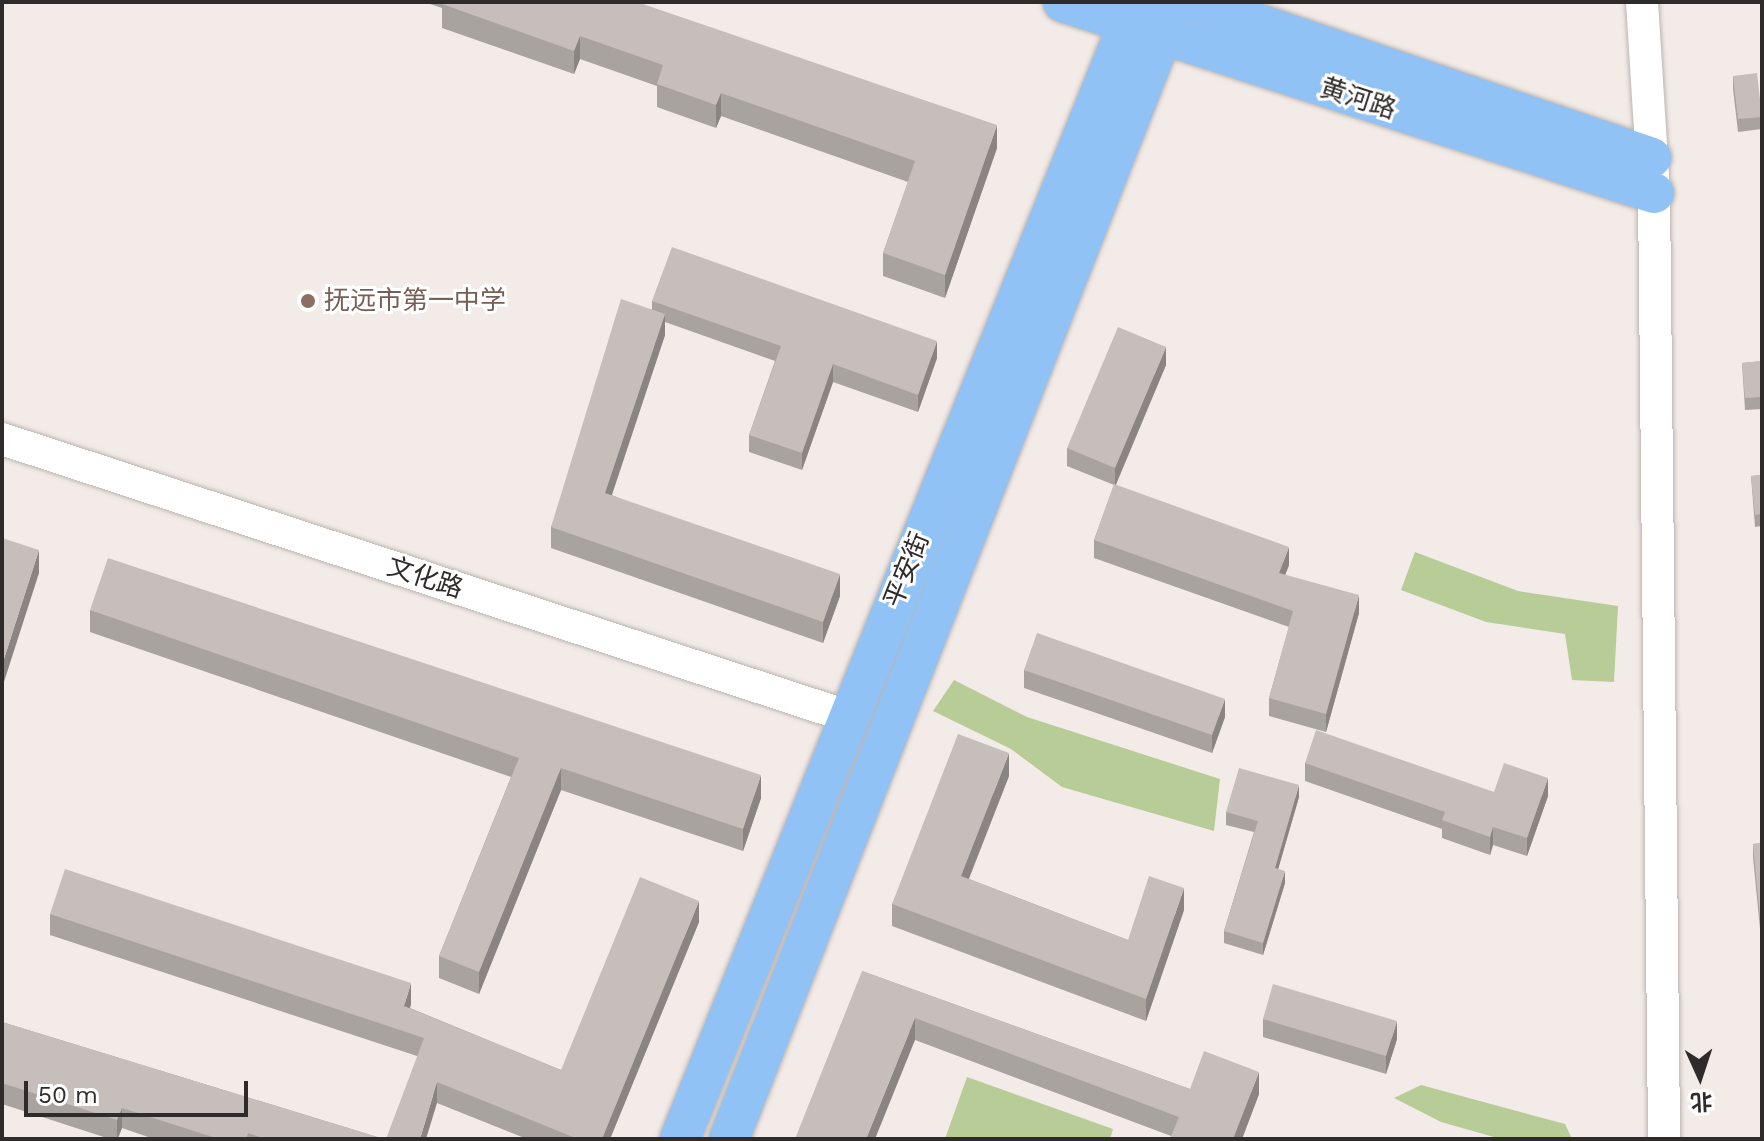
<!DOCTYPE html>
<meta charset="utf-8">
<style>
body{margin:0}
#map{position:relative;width:1764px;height:1141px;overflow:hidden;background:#f3ebe8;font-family:"Work Sans","Noto Sans SC",sans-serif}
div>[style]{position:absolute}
.green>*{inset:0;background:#b7cc96}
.roads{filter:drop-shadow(0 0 2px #bbb4b1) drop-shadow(0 0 2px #bbb4b1)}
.minor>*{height:32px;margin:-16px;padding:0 16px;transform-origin:16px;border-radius:16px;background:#fff}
.major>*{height:40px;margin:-20px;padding:0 20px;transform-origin:20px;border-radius:20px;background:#91c2f6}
.wall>*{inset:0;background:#a9a3a0}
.shaded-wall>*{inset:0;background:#8a8582}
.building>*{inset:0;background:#c5beba}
.dots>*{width:22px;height:22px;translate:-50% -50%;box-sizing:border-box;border:4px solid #fff;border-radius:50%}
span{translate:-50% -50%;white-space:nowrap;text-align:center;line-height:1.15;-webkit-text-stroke:6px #fff;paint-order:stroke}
.street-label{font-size:26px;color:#2e2b2a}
.education-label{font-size:26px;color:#785e54}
.left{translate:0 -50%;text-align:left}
.frame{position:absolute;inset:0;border:4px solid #2e2b2a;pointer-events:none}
.north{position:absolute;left:1660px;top:1037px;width:80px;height:80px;-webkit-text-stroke:6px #fff;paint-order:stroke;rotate:177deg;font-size:22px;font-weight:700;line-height:32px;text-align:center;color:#2e2b2a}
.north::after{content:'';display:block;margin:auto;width:28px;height:36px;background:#2e2b2a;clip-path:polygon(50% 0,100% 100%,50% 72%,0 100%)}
.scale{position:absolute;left:24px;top:1081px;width:224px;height:36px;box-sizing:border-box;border:4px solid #2e2b2a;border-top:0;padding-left:10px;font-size:24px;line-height:28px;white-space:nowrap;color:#2e2b2a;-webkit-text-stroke:6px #fff;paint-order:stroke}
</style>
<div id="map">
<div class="green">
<div style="clip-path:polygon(1415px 552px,1518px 591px,1618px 606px,1614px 682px,1572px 680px,1565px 634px,1486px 622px,1401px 590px)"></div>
<div style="clip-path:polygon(954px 680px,1027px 717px,1220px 779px,1214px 831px,1062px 787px,1011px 749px,933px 711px)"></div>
<div style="clip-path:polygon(967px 1077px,1113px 1129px,1110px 1139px,945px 1139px)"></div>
<div style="clip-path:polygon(1421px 1085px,1565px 1124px,1572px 1139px,1501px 1139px,1441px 1122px,1394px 1098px)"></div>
</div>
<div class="roads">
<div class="minor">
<div style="left:1642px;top:2px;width:191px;rotate:86.4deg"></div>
<div style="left:1654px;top:193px;width:946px;rotate:89.39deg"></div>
<div style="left:2px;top:439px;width:889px;rotate:18.15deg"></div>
</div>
<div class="major">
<div style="left:1063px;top:2px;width:621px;rotate:17.91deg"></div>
<div style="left:1194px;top:2px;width:483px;rotate:18.8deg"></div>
<div style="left:680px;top:1139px;width:1225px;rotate:-68.1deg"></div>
<div style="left:729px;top:1139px;width:1221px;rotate:-68.58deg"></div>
</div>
</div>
<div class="wall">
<div style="clip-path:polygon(424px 2px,637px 2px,997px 148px,945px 298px,883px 276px,883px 253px,908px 182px,721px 116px,716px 128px,657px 107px,657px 86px,580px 59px,574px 74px,442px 28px,442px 8px)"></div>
<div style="clip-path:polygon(1733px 76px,1762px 113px,1762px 129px,1738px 132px,1733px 89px)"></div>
<div style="clip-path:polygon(652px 301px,937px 358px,918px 412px,833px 382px,802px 470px,749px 452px,749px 435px,775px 361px,665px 322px,665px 335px,612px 495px,840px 596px,823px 643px,551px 548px,551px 527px,652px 309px)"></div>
<div style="clip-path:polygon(1762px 361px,1762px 409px,1745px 410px,1742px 363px)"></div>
<div style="clip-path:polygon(1166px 365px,1116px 485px,1289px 565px,1285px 575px,1359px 613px,1326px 732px,1269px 716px,1269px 698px,1289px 627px,1094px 558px,1094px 540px,1114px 485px,1067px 466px,1067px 448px)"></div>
<div style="clip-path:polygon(1762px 475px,1762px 526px,1755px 527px,1751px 476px)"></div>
<div style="clip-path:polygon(90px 610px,761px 798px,743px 851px,561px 790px,479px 994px,439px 978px,439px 956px,511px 777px,90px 632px)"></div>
<div style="clip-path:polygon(1024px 670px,1225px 717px,1212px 753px,1024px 688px)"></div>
<div style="clip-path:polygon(1305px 763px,1494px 792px,1548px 796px,1527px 856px,1493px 845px,1490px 855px,1442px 838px,1442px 829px,1305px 781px)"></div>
<div style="clip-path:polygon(1009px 776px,969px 879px,1128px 940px,1184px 910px,1146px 1021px,892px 926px,892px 904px)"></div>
<div style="clip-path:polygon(1299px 797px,1278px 869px,1285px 883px,1263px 955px,1224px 943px,1224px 931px,1254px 832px,1226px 825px,1226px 812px)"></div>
<div style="clip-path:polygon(1762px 843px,1762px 929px,1760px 929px,1753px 857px,1753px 844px)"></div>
<div style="clip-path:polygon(50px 914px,411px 1004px,410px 1008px,561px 1070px,699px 922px,610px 1139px,527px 1139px,437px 1103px,417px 1056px,50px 935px)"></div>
<div style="clip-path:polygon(862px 971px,1190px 1089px,1259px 1094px,1242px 1139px,1170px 1139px,1171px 1136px,915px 1040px)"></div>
<div style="clip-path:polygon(1263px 1019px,1397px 1039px,1386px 1074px,1263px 1037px)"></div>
<div style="clip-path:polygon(2px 1022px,384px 1139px,154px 1139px,122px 1128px,118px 1139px,110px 1139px,2px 1104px)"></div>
</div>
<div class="shaded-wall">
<div style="clip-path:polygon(580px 36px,580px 59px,574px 74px,574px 51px)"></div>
<div style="clip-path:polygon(721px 93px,721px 116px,716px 128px,716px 105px)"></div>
<div style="clip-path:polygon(997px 125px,997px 148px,945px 298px,945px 275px)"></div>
<div style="clip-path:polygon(665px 314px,665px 335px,605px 515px,605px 493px)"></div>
<div style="clip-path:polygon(937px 341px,937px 358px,918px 412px,918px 395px)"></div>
<div style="clip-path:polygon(1166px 347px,1166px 365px,1115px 486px,1115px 468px)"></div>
<div style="clip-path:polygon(833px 364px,833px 382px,802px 470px,802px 453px)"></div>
<div style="clip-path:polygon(1289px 547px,1289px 565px,1279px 591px,1279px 573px)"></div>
<div style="clip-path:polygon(39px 550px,39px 573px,2px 688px,2px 665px)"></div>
<div style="clip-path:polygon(840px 574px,840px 596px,823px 643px,823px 622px)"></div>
<div style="clip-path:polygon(1359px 595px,1359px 613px,1326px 732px,1326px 714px)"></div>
<div style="clip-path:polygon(1225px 699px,1225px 717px,1212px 753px,1212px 735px)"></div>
<div style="clip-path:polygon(1009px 753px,1009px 776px,961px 898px,961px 876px)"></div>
<div style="clip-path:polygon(561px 768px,561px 790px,479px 994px,479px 972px)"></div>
<div style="clip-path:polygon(761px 775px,761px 798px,743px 851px,743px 829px)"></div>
<div style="clip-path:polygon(1548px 778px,1548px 796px,1527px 856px,1527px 838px)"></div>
<div style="clip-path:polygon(1299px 785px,1299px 797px,1275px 880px,1275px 868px)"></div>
<div style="clip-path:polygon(1493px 827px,1493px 845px,1490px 855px,1490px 837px)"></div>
<div style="clip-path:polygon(1285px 871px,1285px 883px,1263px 955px,1263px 943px)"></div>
<div style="clip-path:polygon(1184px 888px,1184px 910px,1146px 1021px,1146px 999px)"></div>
<div style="clip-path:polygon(699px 901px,699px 922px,610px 1139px,602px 1139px)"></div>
<div style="clip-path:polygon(411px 983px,411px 1004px,404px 1027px,404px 1006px)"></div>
<div style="clip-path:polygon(915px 1018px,915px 1040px,875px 1139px,866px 1139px)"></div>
<div style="clip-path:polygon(1397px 1021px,1397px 1039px,1386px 1074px,1386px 1056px)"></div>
<div style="clip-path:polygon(1259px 1072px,1259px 1094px,1242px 1139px,1233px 1139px)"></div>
<div style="clip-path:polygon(437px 1082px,437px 1103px,426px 1139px,420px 1139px)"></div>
<div style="clip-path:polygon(122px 1108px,122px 1128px,117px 1139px,117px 1120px)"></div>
</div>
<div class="building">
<div style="clip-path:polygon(443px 2px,637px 2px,997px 125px,945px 275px,883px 253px,915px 161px,721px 93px,716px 105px,657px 84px,663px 65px,580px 36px,574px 51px,442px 4px)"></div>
<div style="clip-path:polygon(1757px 73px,1762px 117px,1738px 119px,1733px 76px)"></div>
<div style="clip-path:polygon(672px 247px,937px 341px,918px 395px,833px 364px,802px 453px,749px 435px,781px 346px,652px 301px)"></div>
<div style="clip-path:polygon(621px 299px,665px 314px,605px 493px,840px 574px,823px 622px,551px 527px)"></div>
<div style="clip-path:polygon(1118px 327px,1166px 347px,1115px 468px,1067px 448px)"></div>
<div style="clip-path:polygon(1762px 361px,1762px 397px,1745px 398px,1742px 363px)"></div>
<div style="clip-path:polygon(1762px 475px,1762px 514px,1755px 515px,1751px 476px)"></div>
<div style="clip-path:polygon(1114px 484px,1289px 547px,1279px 573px,1359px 595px,1326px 714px,1269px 698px,1293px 611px,1094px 540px)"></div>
<div style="clip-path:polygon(2px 538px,39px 550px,2px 665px)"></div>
<div style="clip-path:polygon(108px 558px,761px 775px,743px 829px,561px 768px,479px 972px,439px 956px,519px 758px,90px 610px)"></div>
<div style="clip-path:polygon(1037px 633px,1225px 699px,1212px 735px,1024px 670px)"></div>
<div style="clip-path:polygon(1316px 730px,1494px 792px,1504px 763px,1548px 778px,1527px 838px,1493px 827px,1490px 837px,1442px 820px,1445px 812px,1305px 763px)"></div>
<div style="clip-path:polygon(958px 734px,1009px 753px,961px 876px,1128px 940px,1149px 876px,1184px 888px,1146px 999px,892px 904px)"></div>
<div style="clip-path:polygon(1239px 768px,1299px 785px,1275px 868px,1285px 871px,1263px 943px,1224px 931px,1258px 821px,1226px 812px)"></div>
<div style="clip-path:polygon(1762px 843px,1762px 917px,1760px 917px,1753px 844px)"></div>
<div style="clip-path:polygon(65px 869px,411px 983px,404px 1006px,561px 1070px,640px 877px,699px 901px,602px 1139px,578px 1139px,437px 1082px,420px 1139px,386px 1139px,424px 1038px,50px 914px)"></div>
<div style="clip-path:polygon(862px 971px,1190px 1089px,1204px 1051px,1259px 1072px,1233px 1139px,1170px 1139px,1179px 1117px,915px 1018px,866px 1139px,795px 1139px)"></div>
<div style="clip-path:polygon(1273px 984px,1397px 1021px,1386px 1056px,1263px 1019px)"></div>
<div style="clip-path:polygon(2px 1022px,384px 1139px,265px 1139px,248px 1133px,246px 1139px,219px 1139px,122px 1108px,117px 1120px,2px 1083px)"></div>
</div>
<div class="dots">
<div style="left:308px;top:301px;background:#8d6e63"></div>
</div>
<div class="street-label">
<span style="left:1358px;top:99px;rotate:18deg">黄河路</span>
<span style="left:907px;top:570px;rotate:-68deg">平安街</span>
<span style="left:425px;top:578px;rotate:18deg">文化路</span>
</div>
<div class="education-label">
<span class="left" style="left:324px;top:301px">抚远市第一中学</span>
</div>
<div class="frame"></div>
<div class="north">北</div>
<div class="scale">50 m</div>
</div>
